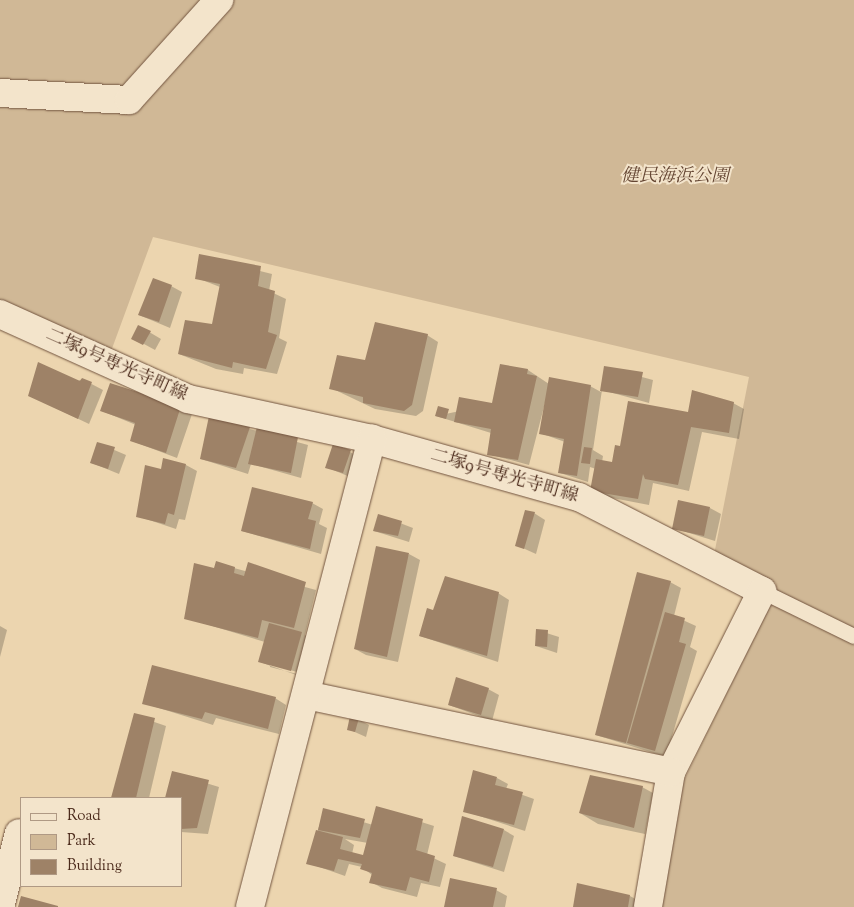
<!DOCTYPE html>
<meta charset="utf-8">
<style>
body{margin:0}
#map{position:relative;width:854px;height:907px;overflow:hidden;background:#ecd5af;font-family:"Sorts Mill Goudy","Noto Serif JP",serif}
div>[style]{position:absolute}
.green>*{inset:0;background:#d0b896}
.shadow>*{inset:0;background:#0003}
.building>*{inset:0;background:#9e8267}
.roads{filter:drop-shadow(0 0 1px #72543f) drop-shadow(0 0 1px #72543f)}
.service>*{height:15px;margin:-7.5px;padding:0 7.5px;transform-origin:7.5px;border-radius:7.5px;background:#f3e4cb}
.minor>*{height:28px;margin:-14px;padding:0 14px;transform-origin:14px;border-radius:14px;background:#f3e4cb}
span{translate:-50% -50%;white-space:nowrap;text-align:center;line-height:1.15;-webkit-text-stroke:4px #f3e4cb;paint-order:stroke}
.park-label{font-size:18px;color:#654633;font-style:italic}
.street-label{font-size:18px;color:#4a291a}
.legend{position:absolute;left:20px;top:797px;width:162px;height:90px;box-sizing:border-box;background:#f3e4cb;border:1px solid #af9984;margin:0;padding:6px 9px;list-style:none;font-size:15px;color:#4a291a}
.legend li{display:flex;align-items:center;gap:10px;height:25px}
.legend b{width:25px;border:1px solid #af9984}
</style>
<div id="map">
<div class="green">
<div style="clip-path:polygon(0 0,854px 0,854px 907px,658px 907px,681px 786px,759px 628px,776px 583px,714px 555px,749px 377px,153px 237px,110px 354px,0 302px)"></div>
</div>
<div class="shadow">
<div style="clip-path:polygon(200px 256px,272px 274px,269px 291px,286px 299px,279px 338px,287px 342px,277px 374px,244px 368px,243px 374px,216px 369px,179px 354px,213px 325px,220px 287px,197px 278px)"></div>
<div style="clip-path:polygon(171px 286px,182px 292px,170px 328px,139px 315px)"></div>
<div style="clip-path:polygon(139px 326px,161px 339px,155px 350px,133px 338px)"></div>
<div style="clip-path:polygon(427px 335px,438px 342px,423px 411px,416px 416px,375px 409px,331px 388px,366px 362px)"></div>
<div style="clip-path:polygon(501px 365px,528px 370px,549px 384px,590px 386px,601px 392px,605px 367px,653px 380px,649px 403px,602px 390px,593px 450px,603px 456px,602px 462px,613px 463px,621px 448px,689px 413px,733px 403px,744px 409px,739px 439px,702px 432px,689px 491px,653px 483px,649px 505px,602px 496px,592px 490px,596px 469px,590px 467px,588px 482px,560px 473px,565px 442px,540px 433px,546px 399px,529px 465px,488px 454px,491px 433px,436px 416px,493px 404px)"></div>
<div style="clip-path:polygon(82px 379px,103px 390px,89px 424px,41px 401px)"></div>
<div style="clip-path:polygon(181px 408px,192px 414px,177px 458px,132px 441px,136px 425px,102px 411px)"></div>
<div style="clip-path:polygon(210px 418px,308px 445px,301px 478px,251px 464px,248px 474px,201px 459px)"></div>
<div style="clip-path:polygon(98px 443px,126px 455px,119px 474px,92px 463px)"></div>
<div style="clip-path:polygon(350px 452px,361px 458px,355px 479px,326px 467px)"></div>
<div style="clip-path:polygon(186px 465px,197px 471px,185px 520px,179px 519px,176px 529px,137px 516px,162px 470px)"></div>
<div style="clip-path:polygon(312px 503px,323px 509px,319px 524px,327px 528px,321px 554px,242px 531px)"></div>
<div style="clip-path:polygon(710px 508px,721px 514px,715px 541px,673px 528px)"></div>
<div style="clip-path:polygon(534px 513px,545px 520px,536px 554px,516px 545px)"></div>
<div style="clip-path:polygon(379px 515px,413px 528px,409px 542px,374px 531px)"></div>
<div style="clip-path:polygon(409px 554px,420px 560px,398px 662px,366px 655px,355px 649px)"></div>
<div style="clip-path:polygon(evenodd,234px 568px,316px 590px,305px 635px,312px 639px,302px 677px,260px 662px,265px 642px,186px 618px,215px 570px,234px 568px,270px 664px,297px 672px,297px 674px,270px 667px,270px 664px)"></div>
<div style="clip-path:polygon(670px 582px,681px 588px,674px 616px,696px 626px,690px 647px,697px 651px,666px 757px,596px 735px)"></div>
<div style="clip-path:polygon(498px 593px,509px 600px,498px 662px,420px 636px,434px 611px)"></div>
<div style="clip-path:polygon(0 626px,7px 630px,0 657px)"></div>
<div style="clip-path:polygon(537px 630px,559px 637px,557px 653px,536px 646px)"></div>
<div style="clip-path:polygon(488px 689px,499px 695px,492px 721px,449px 705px)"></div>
<div style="clip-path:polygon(275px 698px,286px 705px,279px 734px,216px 718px,213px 725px,143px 703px)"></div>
<div style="clip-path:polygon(134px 715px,166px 726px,149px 798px,112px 798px)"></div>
<div style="clip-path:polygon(358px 719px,369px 725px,366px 737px,348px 729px)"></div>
<div style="clip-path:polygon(173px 773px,219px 787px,208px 834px,181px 832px,181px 798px,167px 798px)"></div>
<div style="clip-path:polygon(497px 778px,508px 784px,506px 789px,534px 799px,525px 831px,464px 811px)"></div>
<div style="clip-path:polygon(642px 787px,653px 793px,645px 834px,598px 824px,580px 813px)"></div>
<div style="clip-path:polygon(evenodd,377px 808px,434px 826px,427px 855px,446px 864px,440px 887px,421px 883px,417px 897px,382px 888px,371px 882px,372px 875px,362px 867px,349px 864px,345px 876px,308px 863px,324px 810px,373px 825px,377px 808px,345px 839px,368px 843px,364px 857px,352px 854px,354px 845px,345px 839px)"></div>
<div style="clip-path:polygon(504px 830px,514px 836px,504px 872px,454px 856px)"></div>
<div style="clip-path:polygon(496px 890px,507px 896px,505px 907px,445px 907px)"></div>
<div style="clip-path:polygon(630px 896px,641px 902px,640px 907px,574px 907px)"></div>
</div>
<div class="building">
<div style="clip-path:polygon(199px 254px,261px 266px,258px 286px,275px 291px,268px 332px,277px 335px,266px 369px,233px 362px,232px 368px,178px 354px,185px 320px,212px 324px,220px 284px,195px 279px)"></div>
<div style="clip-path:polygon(153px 278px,172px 285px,159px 322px,138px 315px)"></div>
<div style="clip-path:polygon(375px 322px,428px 334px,412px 405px,404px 411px,363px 403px,363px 397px,329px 389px,337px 355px,365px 360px)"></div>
<div style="clip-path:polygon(138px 325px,151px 331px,143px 345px,131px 339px)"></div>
<div style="clip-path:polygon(38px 362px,80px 381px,82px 378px,92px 382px,78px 419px,28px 396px)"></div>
<div style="clip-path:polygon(500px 364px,528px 369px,527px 374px,537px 376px,518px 460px,487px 455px,491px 429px,454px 422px,459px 397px,492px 403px)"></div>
<div style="clip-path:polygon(604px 366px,643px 372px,638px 397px,600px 391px)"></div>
<div style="clip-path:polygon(549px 377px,591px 385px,577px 476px,558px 473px,564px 439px,539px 434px)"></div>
<div style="clip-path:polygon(110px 383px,181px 406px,166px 453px,130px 441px,135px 423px,100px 411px)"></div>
<div style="clip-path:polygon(692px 390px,734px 402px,729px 433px,691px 427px,678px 485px,645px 479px,643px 474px,638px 499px,590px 491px,596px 459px,612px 462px,615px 445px,620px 446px,628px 401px,688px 412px)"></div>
<div style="clip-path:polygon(438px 406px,449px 409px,446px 419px,435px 416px)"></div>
<div style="clip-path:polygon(209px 416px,250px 427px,236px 468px,200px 459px)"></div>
<div style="clip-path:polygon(257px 427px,298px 437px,291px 473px,248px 464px)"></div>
<div style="clip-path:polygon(97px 442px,115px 447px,108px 469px,90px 463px)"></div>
<div style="clip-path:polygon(333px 444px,351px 450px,343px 473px,325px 468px)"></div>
<div style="clip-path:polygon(584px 447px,592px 448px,590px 464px,581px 463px)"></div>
<div style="clip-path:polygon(163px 458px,186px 464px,174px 515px,168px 513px,165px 524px,136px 517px,145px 465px,161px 469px)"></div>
<div style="clip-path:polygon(252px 487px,313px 502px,308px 519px,316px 521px,310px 549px,241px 531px)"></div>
<div style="clip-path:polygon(678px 500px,710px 507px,704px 536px,672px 529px)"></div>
<div style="clip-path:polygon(525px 510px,535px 512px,524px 549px,515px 546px)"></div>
<div style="clip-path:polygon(378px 514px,402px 521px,398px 536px,373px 531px)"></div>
<div style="clip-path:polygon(376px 546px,409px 553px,387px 657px,354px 649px)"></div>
<div style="clip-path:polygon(216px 561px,235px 567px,234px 573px,244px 576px,248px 562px,306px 582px,294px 628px,262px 620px,258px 638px,184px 619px,194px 563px,214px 568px)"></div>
<div style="clip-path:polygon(637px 572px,671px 581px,626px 743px,595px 735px)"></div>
<div style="clip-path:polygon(445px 576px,499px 592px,487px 656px,419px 636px,427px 608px,433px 610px)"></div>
<div style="clip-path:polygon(665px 612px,685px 618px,679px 642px,686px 644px,655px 751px,627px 743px)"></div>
<div style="clip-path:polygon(269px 623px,302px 632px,291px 671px,258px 662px)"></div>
<div style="clip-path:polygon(536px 629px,548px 630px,547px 647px,535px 646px)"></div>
<div style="clip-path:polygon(152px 665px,276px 697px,268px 729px,205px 712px,202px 719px,142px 704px)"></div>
<div style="clip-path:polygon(456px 677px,489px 688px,481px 715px,448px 705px)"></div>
<div style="clip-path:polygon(134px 713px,155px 718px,136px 798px,111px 798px)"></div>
<div style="clip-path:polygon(350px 716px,359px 718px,355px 732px,347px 730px)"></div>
<div style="clip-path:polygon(473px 770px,497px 777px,495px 785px,523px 792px,514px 825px,463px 812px)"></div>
<div style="clip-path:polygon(172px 771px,209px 780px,197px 828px,181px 829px,181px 798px,165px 798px)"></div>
<div style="clip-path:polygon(590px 775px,643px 786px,634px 828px,579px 813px)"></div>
<div style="clip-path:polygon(376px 806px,423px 819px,416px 850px,435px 856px,429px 882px,410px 877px,406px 891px,369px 883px,372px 873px,360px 869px,362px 864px,338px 859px,334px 871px,306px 864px,316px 830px,343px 837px,340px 849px,363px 855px)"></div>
<div style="clip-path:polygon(323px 808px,365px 819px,360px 838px,318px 830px)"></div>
<div style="clip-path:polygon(462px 816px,504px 829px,493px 867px,453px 856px)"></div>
<div style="clip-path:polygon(450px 878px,497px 888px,493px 907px,444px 907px)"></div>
<div style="clip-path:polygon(577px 883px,630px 895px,628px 907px,573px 907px)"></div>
<div style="clip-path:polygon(21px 896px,58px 906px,58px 907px,18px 907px)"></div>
</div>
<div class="roads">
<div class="service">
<div style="left:762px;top:591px;width:102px;rotate:26.1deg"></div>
</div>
<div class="minor">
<div style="left:0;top:93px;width:129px;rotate:3.1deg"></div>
<div style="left:129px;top:100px;width:135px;rotate:-48deg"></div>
<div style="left:0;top:314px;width:206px;rotate:24.3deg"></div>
<div style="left:188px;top:399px;width:188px;rotate:12.3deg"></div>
<div style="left:372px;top:439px;width:215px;rotate:15.7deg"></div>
<div style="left:579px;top:497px;width:206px;rotate:27.2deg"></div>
<div style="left:762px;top:591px;width:203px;rotate:116.7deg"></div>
<div style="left:671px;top:772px;width:137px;rotate:99.7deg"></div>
<div style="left:306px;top:695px;width:373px;rotate:11.9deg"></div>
<div style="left:0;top:907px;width:76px;rotate:-75.6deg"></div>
<div style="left:250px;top:907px;width:484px;rotate:-75.4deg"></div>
</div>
</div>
<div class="park-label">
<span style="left:675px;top:177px">健民海浜公園</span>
</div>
<div class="street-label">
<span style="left:116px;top:366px;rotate:24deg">二塚9号専光寺町線</span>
<span style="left:504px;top:477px;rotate:16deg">二塚9号専光寺町線</span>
</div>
<ul class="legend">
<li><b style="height:6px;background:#f3e4cb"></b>Road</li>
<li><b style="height:14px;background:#d0b896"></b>Park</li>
<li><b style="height:14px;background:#9e8267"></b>Building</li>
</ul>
</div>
